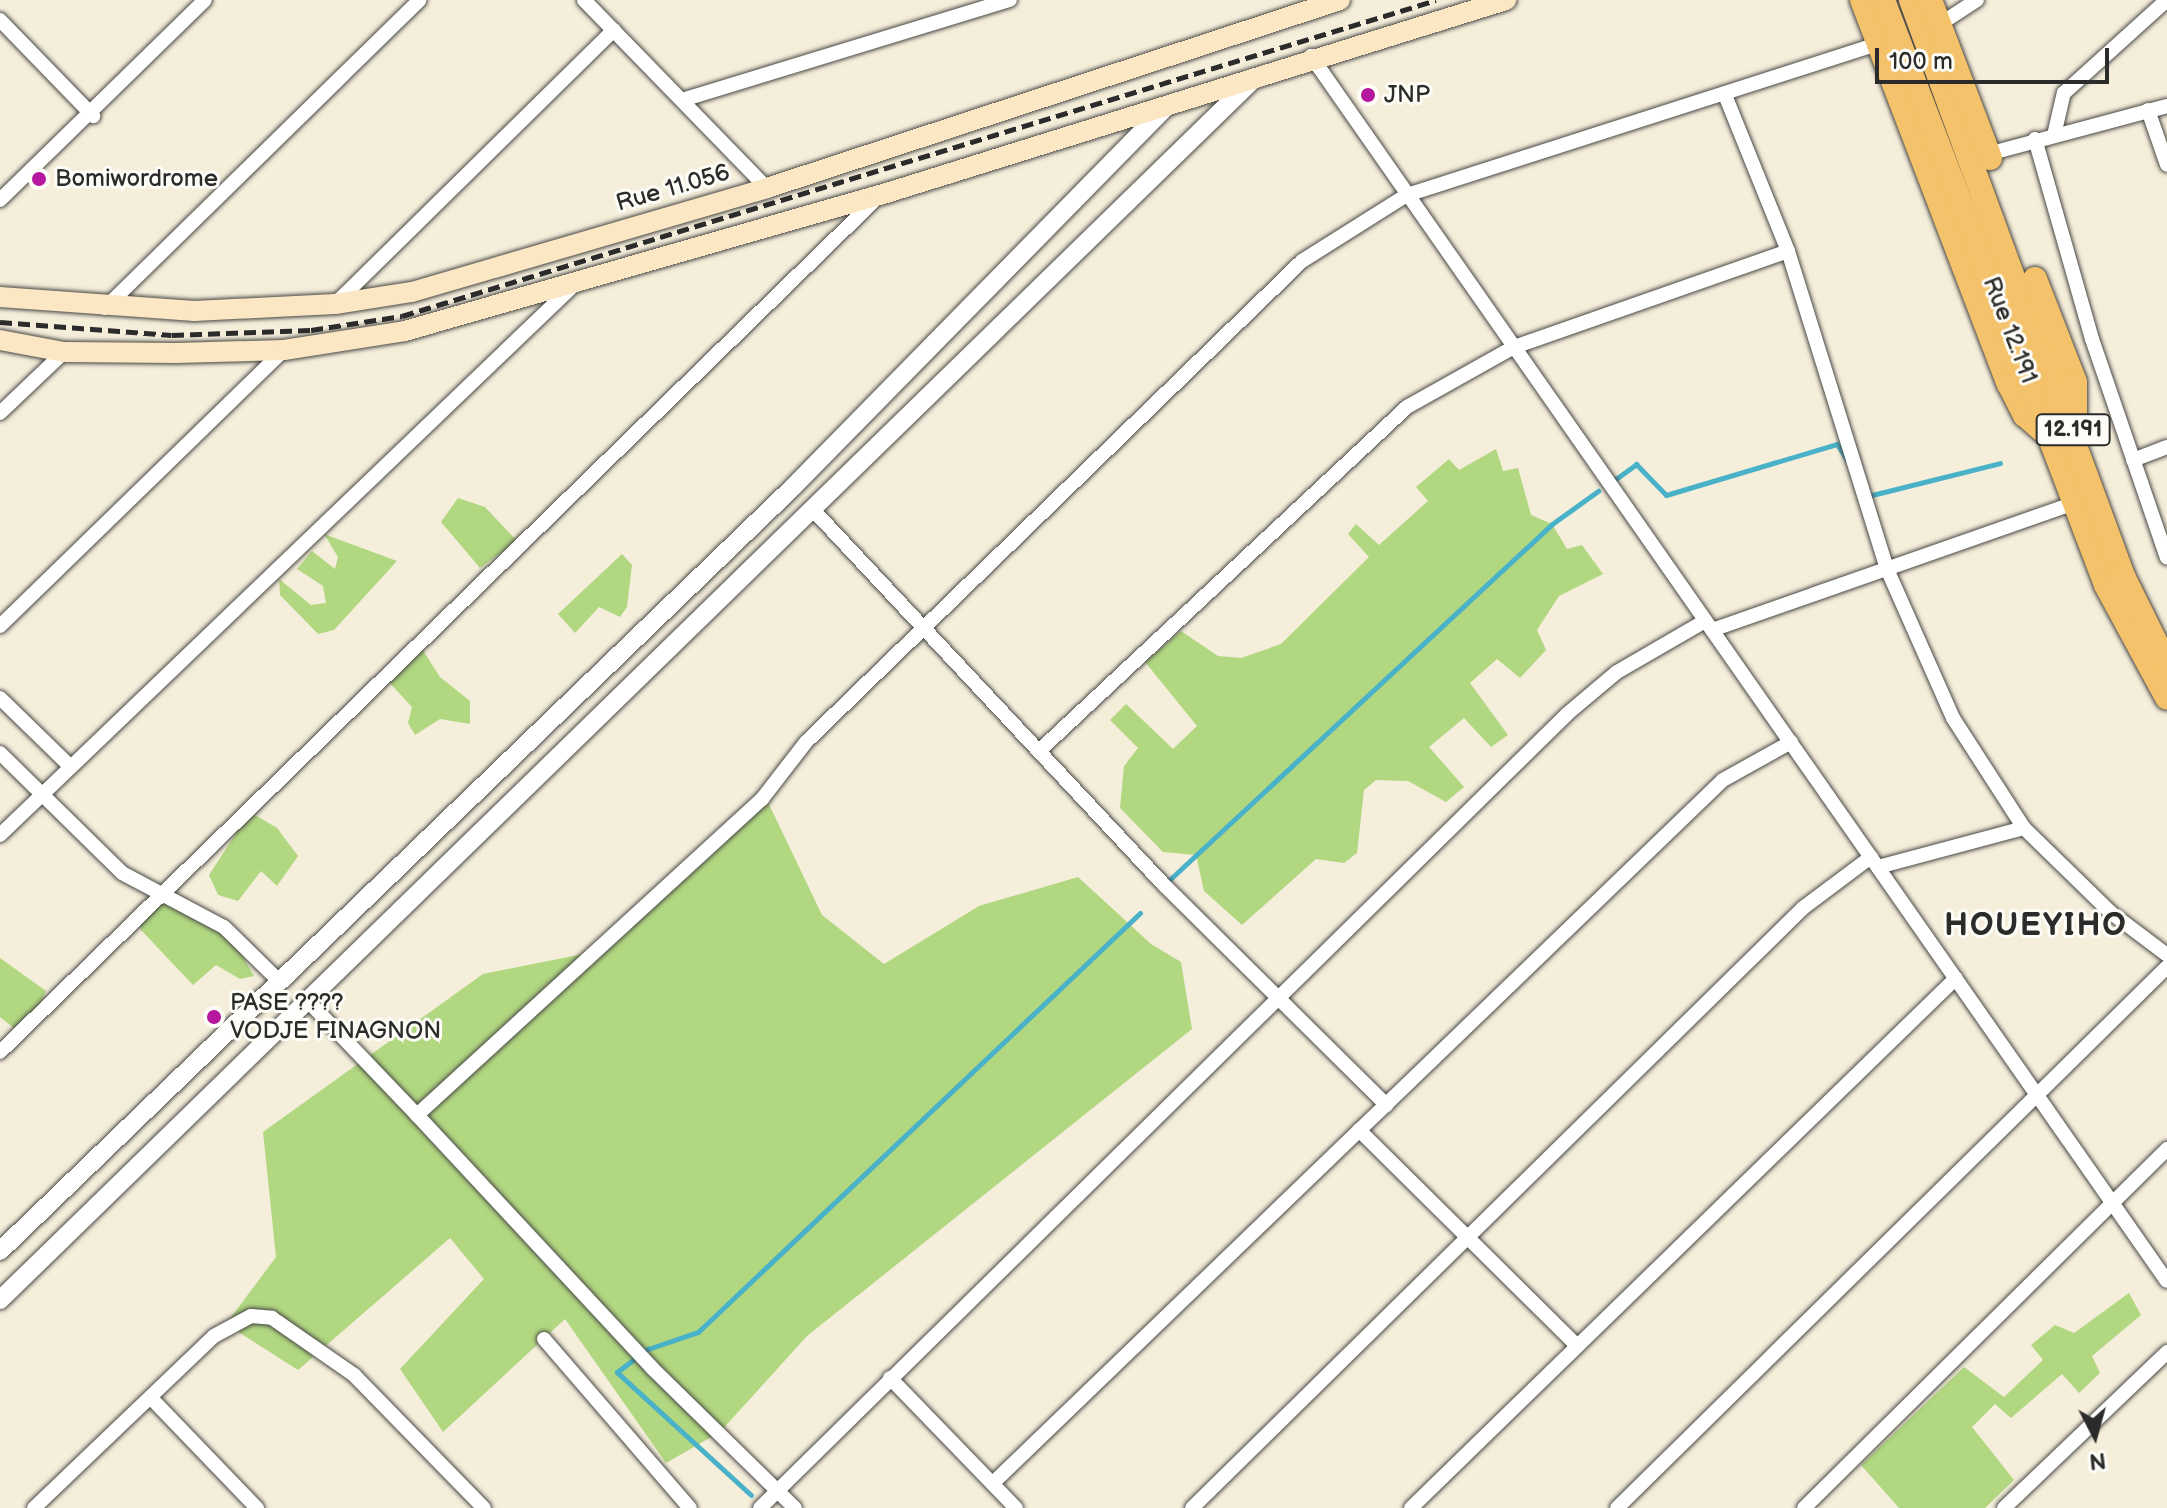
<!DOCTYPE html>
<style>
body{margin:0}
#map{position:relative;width:2167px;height:1508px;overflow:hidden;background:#f5eedb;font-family:"Balsamiq Sans",sans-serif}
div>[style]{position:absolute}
.green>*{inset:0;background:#b1d781}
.stream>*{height:5px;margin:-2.5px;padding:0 2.5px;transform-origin:2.5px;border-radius:2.5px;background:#49b2c8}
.roads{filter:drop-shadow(0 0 2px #494845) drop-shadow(0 0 2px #494845)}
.minor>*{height:14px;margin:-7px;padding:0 7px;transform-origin:7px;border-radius:7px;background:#fff}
.tertiary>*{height:18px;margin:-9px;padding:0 9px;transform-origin:9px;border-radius:9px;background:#fff}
.secondary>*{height:20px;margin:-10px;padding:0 10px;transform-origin:10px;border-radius:10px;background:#fbe7c3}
.primary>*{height:24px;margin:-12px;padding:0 12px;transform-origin:12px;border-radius:12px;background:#f4c26a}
.rail>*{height:5px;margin-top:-2.5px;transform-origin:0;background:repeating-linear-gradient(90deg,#2b2b2b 0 12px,transparent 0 18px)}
.dots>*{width:22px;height:22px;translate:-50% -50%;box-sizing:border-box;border:4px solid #fdfcf7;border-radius:50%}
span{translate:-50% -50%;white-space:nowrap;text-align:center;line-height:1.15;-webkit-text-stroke:6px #fdfcf7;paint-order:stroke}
.shield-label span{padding:2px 6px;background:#fdfcf7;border:2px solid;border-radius:6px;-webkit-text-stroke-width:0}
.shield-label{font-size:22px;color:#2b2b2b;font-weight:700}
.poi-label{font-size:24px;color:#2b2b2b}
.left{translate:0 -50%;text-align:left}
.street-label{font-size:24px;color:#2b2b2b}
.district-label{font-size:32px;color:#2b2b2b;font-weight:700;letter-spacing:2px}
.north{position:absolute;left:2055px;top:1396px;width:80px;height:80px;-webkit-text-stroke:6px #fdfcf7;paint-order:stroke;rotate:174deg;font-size:22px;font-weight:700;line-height:32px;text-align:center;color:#2b2b2b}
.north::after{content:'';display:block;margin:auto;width:28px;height:36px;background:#2b2b2b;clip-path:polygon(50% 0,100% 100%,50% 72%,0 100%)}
.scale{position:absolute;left:1875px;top:48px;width:234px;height:36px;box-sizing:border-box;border:4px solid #2b2b2b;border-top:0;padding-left:10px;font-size:24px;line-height:28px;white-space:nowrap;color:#2b2b2b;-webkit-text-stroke:6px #fdfcf7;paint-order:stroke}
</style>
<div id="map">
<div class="green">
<div style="clip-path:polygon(1496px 449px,1503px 471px,1518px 468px,1531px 515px,1552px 524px,1567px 549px,1582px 545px,1603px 574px,1559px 596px,1537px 630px,1546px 650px,1520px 678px,1497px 659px,1470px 683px,1508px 735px,1491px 747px,1464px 718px,1429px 747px,1464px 787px,1446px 802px,1408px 781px,1376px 780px,1364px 790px,1357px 853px,1344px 863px,1316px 859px,1242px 925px,1204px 891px,1196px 855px,1163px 852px,1120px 808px,1124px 766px,1138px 748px,1110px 720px,1126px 704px,1173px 749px,1197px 726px,1145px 662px,1181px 631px,1218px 656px,1241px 658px,1281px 644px,1369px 557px,1348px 534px,1356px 524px,1379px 545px,1428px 501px,1416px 487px,1449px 459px,1459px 470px)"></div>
<div style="clip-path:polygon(458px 498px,485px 507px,517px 541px,480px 568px,441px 522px)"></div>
<div style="clip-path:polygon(324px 534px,397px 561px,334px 630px,318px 634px,280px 595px,279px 579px,311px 605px,326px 603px,323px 586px,297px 569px,312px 551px,335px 569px,338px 557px)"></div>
<div style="clip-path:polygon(622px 554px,632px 565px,627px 607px,620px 617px,599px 607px,575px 633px,558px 614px)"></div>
<div style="clip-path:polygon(422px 649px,440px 677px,470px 701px,470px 724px,440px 719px,415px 735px,408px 723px,412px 707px,386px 679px)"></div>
<div style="clip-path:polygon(766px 798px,822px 915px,884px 964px,979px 906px,1078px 877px,1151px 944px,1181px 962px,1192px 1029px,807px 1336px,720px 1432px,666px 1463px,565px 1319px,443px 1432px,400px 1369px,484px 1279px,450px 1238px,298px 1370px,226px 1324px,276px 1257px,263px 1132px,483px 974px,608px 949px)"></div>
<div style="clip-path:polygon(250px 812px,277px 828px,298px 856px,277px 886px,261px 871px,238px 901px,218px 895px,209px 875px)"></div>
<div style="clip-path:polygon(167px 900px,189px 906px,239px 950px,254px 976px,240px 979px,216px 965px,193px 985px,140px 929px,145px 908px)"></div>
<div style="clip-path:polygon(0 958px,46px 991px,29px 1027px,15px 1029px,0 1017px)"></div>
<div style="clip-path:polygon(2129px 1293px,2141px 1315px,2092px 1356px,2100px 1373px,2079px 1393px,2062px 1374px,2011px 1418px,1995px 1404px,1972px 1427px,2014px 1480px,1985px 1508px,1899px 1508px,1861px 1465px,1964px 1367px,2004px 1397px,2043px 1360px,2031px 1345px,2055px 1325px,2074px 1333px)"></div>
</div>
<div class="stream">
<div style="left:1613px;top:481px;width:29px;rotate:-36deg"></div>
<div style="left:1636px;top:464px;width:43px;rotate:45.9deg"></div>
<div style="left:1666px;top:495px;width:178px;rotate:-16.6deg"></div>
<div style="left:1837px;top:444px;width:19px;rotate:58deg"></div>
<div style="left:1868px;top:496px;width:136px;rotate:-14deg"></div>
<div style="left:1166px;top:883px;width:527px;rotate:-42.92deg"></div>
<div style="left:1552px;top:524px;width:57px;rotate:-35.7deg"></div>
<div style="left:751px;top:1495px;width:182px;rotate:-137.5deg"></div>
<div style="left:617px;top:1372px;width:39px;rotate:-37deg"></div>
<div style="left:648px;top:1349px;width:53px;rotate:-18.8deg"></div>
<div style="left:698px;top:1332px;width:609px;rotate:-43.47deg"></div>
</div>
<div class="roads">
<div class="minor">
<div style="left:584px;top:0;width:262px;rotate:45.8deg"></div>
<div style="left:0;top:20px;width:134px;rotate:45.9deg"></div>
<div style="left:1940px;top:24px;width:44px;rotate:-33deg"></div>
<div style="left:1311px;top:56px;width:1494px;rotate:55.06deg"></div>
<div style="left:1725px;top:95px;width:168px;rotate:68deg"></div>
<div style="left:1788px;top:251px;width:333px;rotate:72.7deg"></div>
<div style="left:1887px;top:569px;width:163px;rotate:66.1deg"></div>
<div style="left:1953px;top:718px;width:131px;rotate:57.2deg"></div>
<div style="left:2024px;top:828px;width:120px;rotate:44.3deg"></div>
<div style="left:2110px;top:912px;width:71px;rotate:37deg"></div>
<div style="left:682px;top:100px;width:343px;rotate:-17deg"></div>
<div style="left:2148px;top:110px;width:58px;rotate:70.9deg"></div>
<div style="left:2055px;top:131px;width:39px;rotate:-77deg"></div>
<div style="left:2064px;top:93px;width:139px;rotate:-42.1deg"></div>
<div style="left:2035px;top:139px;width:208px;rotate:74.1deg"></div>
<div style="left:2092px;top:339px;width:231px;rotate:71.1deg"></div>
<div style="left:1988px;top:154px;width:185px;rotate:-15deg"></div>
<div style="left:0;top:200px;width:286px;rotate:-44.3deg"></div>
<div style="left:335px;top:304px;width:391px;rotate:-44.5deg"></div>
<div style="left:105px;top:308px;width:440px;rotate:-44.4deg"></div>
<div style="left:0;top:413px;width:88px;rotate:-43.6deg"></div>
<div style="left:2133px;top:460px;width:36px;rotate:-21deg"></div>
<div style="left:816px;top:513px;width:509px;rotate:46.91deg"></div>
<div style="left:1164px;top:885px;width:313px;rotate:44.7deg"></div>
<div style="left:0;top:626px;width:396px;rotate:-44.2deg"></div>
<div style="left:1712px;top:630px;width:385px;rotate:-19.3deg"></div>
<div style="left:0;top:698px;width:96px;rotate:44.2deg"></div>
<div style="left:1039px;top:751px;width:504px;rotate:-43.07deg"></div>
<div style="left:1407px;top:407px;width:123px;rotate:-29.3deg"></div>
<div style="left:1514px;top:347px;width:290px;rotate:-19.3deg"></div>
<div style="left:0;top:753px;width:171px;rotate:44.5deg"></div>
<div style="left:122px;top:873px;width:115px;rotate:27.9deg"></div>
<div style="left:224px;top:927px;width:74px;rotate:44.5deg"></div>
<div style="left:0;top:835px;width:795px;rotate:-43.78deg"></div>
<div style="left:1878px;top:867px;width:151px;rotate:-15deg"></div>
<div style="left:307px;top:1000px;width:159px;rotate:46.3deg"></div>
<div style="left:417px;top:1115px;width:468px;rotate:-42.5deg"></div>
<div style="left:762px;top:799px;width:72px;rotate:-52.3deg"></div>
<div style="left:806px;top:742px;width:691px;rotate:-44.12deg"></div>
<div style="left:1302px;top:261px;width:124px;rotate:-32.2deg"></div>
<div style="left:1407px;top:195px;width:494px;rotate:-17.8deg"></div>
<div style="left:0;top:1052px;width:1224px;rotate:-44.24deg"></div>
<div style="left:417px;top:1115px;width:345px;rotate:47.1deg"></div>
<div style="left:652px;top:1368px;width:200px;rotate:44.4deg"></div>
<div style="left:1359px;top:1130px;width:307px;rotate:44.7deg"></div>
<div style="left:544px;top:1339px;width:223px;rotate:49.2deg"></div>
<div style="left:890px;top:1378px;width:181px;rotate:45.9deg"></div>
<div style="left:151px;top:1398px;width:153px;rotate:46.1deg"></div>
<div style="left:993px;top:1483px;width:1013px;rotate:-43.92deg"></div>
<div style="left:1723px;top:780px;width:78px;rotate:-29.2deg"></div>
<div style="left:34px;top:1508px;width:249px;rotate:-43.7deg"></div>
<div style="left:214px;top:1336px;width:42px;rotate:-28.4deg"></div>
<div style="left:251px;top:1316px;width:21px;rotate:5deg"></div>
<div style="left:272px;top:1318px;width:100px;rotate:34.8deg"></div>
<div style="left:354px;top:1375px;width:186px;rotate:45.7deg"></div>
<div style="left:760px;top:1508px;width:1132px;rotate:-44.53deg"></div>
<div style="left:1567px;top:714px;width:65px;rotate:-40deg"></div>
<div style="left:1617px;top:672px;width:102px;rotate:-30.1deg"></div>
<div style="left:1192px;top:1508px;width:856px;rotate:-44.48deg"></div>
<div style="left:1803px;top:908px;width:85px;rotate:-36.9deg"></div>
<div style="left:1411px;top:1508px;width:760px;rotate:-44.2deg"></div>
<div style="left:1617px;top:1508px;width:771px;rotate:-44.53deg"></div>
<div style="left:1804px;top:1508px;width:511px;rotate:-44.68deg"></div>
<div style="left:2004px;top:1508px;width:226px;rotate:-43.7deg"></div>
</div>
<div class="tertiary">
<div style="left:0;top:1251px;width:1101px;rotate:-43.93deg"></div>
<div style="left:793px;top:487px;width:535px;rotate:-45.53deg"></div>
<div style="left:0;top:1300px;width:1753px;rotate:-44.24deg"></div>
</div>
<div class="secondary">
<div style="left:0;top:297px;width:195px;rotate:4.1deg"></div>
<div style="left:194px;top:311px;width:141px;rotate:-2.8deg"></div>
<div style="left:335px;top:304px;width:78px;rotate:-8.9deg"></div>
<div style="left:412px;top:292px;width:370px;rotate:-16.3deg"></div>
<div style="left:767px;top:188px;width:603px;rotate:-18.16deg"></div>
<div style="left:0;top:340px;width:65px;rotate:10.6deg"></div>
<div style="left:64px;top:352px;width:112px;rotate:0.5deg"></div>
<div style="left:176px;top:353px;width:108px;rotate:-1.6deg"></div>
<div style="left:284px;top:350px;width:122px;rotate:-8.9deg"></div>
<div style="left:405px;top:331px;width:494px;rotate:-16deg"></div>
<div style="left:880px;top:195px;width:656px;rotate:-17.3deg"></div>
</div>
<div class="primary">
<div style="left:1862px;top:0;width:411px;rotate:69.1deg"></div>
<div style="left:2009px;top:384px;width:35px;rotate:63deg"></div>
<div style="left:2025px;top:415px;width:33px;rotate:41deg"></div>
<div style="left:1883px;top:0;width:626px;rotate:69.13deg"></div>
<div style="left:2106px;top:585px;width:128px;rotate:61.6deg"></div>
<div style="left:1911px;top:0;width:614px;rotate:69.79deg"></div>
<div style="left:2123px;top:576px;width:99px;rotate:63.7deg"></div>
<div style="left:1930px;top:0;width:169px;rotate:69.2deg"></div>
<div style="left:2035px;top:279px;width:110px;rotate:68.8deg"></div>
<div style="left:2075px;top:382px;width:40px;rotate:90deg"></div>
</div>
</div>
<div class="rail">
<div style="left:0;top:322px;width:172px;rotate:4.3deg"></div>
<div style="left:172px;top:335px;width:139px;rotate:-2.1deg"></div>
<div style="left:311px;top:330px;width:92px;rotate:-8.7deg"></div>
<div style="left:402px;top:316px;width:1081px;rotate:-16.99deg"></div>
</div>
<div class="dots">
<div style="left:1368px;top:95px;background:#b5179e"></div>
<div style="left:39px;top:179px;background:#b5179e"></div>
<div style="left:214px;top:1017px;background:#b5179e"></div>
</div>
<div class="shield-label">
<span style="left:2073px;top:430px">12.191</span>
</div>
<div class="poi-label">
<span class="left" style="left:1384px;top:95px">JNP</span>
<span class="left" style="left:55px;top:179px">Bomiwordrome</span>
<span class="left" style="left:230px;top:1017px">PASE ????<br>VODJE FINAGNON</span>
</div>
<div class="street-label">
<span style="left:673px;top:188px;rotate:-16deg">Rue 11.056</span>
<span style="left:2010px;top:330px;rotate:69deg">Rue 12.191</span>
</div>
<div class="district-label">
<span style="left:2036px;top:926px">HOUEYIHO</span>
</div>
<div class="north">N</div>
<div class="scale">100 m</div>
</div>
